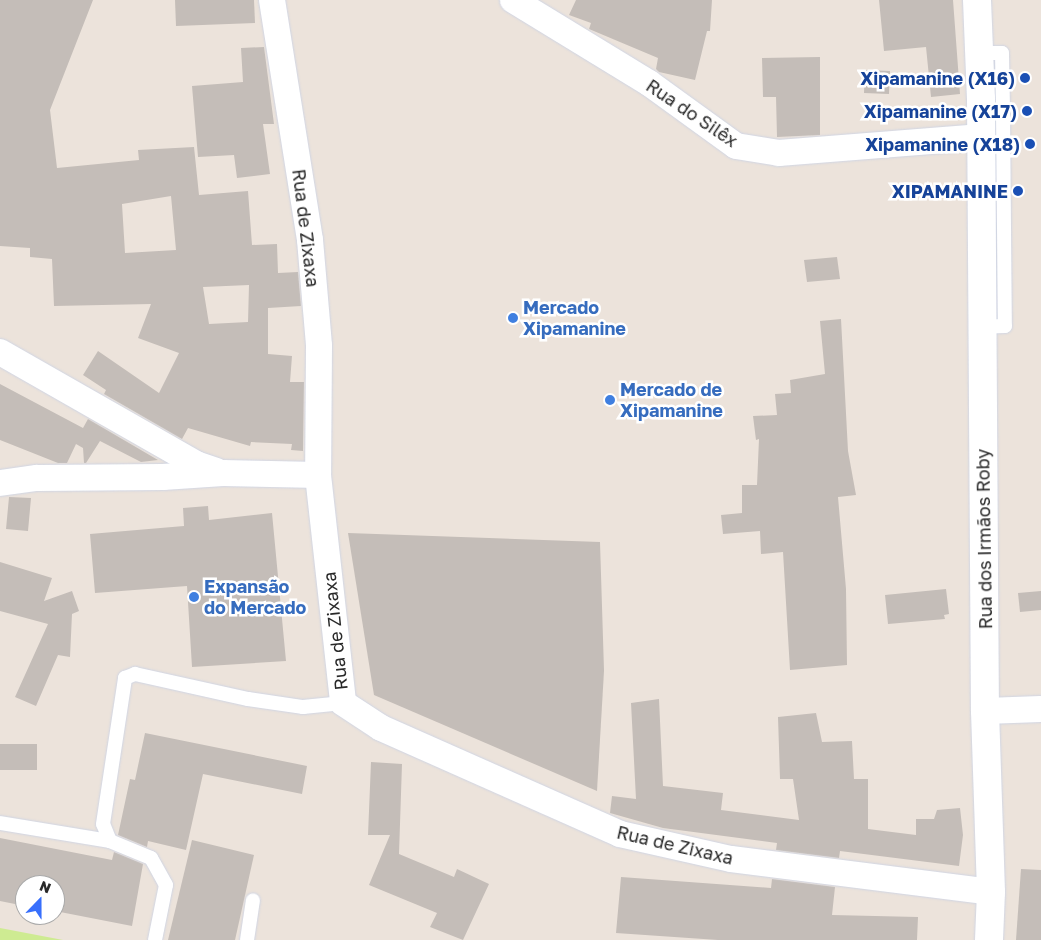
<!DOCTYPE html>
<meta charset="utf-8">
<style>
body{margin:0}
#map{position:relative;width:1041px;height:940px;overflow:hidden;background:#ece3db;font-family:"Golos Text",sans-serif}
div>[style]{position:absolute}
.pitch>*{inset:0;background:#ceeb92}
.building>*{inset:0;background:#c4bdb8}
.roads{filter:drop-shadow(0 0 1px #d0d5e3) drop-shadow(0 0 1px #d0d5e3)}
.service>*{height:14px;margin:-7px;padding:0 7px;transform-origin:7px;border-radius:7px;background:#fff}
.minor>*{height:26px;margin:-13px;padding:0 13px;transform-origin:13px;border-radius:13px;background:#fff}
.tertiary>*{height:28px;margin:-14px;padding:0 14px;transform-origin:14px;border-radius:14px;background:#fff}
.dots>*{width:14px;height:14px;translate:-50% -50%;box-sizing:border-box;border:2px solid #fff;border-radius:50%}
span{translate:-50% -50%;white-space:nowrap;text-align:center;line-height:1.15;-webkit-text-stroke:5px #fff;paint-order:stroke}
.transit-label{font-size:18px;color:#164399;font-weight:700}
.right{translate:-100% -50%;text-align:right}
.street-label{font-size:18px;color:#292929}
.shop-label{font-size:18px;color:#366cbe;font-weight:700}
.left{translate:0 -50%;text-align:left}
.north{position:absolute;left:15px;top:875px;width:50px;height:50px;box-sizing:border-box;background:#fff;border:1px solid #a9a9a9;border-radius:50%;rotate:22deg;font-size:14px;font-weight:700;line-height:20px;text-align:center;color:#292929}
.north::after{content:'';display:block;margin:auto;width:18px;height:22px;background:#386ffc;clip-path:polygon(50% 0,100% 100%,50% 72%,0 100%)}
</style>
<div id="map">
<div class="pitch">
<div style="clip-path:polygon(0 928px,63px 940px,0 940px)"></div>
</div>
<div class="building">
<div style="clip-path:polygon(evenodd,0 0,93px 0,50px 110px,57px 168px,139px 160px,138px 150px,194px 147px,199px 195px,248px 191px,252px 245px,277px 244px,278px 273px,298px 272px,301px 306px,268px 308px,268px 354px,292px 356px,290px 382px,304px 382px,303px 451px,291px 450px,292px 444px,251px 442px,250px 446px,188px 428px,182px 439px,104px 394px,106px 390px,83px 375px,98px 351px,159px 393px,179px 353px,138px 338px,151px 304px,54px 306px,52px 259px,30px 257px,30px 248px,0 246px,0 0,171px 196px,176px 250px,125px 253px,122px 204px,171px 196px,0 0,249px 285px,248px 322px,209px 324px,203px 287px,249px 285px)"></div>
<div style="clip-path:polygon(175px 0,254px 0,255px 23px,176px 26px)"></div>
<div style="clip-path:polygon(576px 0,712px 0,710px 31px,707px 31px,695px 80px,659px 72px,656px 69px,658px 58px,589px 29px,591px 23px,569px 15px)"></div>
<div style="clip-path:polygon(879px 0,953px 0,960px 94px,931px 97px,926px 47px,884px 51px)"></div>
<div style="clip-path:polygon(264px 47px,274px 124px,263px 124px,270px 174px,237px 178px,234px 155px,198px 157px,192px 86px,243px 82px,241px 48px)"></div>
<div style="clip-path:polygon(820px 57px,820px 135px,777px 137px,776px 97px,763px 97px,762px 58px)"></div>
<div style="clip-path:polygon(865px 70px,890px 71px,889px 94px,864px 93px)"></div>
<div style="clip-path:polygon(837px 257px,840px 279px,807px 282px,804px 260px)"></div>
<div style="clip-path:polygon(841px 319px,848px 451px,856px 495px,838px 497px,846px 589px,847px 665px,790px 670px,783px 552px,761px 554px,760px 531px,723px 534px,721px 515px,742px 513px,742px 485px,757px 485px,759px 439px,756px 440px,753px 416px,777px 415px,775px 394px,791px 393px,790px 380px,825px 374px,820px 321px)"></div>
<div style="clip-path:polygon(0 384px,83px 428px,88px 419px,158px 460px,141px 462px,100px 441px,86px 463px,84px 463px,83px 448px,76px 444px,67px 463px,58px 463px,0 440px)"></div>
<div style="clip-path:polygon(9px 497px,31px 498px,28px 531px,6px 529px)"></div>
<div style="clip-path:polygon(208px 506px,209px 520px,272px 513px,286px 661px,192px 667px,187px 586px,95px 593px,90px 534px,184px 526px,183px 508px)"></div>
<div style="clip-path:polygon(348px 533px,600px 542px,604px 671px,597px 791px,374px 695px)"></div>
<div style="clip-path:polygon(0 562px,52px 578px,44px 601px,72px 591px,79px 611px,72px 614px,70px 657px,58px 655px,36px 706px,15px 697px,48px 624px,0 611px)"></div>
<div style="clip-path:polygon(946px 589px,949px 614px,944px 615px,945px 619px,888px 624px,885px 595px)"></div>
<div style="clip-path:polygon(1041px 591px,1041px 610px,1020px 612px,1018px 593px)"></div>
<div style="clip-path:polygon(659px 699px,663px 786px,723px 793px,721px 810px,799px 820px,793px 779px,780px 779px,778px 717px,816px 713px,822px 742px,852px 741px,854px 779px,868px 779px,868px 829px,916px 835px,916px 819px,934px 819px,937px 810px,960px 808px,963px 835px,959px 866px,840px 851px,839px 858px,776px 850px,777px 843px,663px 828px,610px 813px,612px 796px,636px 799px,631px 703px)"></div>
<div style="clip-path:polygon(145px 733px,307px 766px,302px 794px,203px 774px,186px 850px,148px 841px,147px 847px,118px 835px,130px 779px,135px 780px)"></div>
<div style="clip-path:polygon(0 744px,37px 744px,37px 770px,0 770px)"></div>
<div style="clip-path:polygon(371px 762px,402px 764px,399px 854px,454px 877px,457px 869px,489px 884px,463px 940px,430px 927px,437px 913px,369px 885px,390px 835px,368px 835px)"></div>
<div style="clip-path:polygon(0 838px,112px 860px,114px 852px,143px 864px,132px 926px,55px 911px,55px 885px,25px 885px,25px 906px,0 901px)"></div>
<div style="clip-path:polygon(192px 840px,254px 855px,235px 940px,168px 940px)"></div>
<div style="clip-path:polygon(1021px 869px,1041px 870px,1041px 940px,1016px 940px)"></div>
<div style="clip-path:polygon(621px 877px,771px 888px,772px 879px,835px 887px,832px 915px,918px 917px,917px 940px,718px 940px,616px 933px)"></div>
</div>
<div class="roads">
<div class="service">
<div style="left:979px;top:53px;width:23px"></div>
<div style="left:1002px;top:53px;width:60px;rotate:89deg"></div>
<div style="left:1003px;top:113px;width:213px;rotate:89.5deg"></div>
<div style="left:1005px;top:326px;width:23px;rotate:178deg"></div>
<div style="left:0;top:823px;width:111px;rotate:9.3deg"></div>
<div style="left:155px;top:940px;width:56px;rotate:-78.7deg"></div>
<div style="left:166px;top:885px;width:31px;rotate:-119deg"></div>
<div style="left:151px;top:858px;width:44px;rotate:-157.5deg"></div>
<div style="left:110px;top:841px;width:18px;rotate:-112deg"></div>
<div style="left:103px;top:824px;width:148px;rotate:-81.4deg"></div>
<div style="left:125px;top:678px;width:11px;rotate:-22deg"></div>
<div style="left:135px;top:674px;width:116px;rotate:12.5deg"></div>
<div style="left:248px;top:699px;width:56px;rotate:8.3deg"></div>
<div style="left:303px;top:707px;width:40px;rotate:-5.7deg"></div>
<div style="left:247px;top:940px;width:40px;rotate:-81.5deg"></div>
</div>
<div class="minor">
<div style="left:272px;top:0;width:243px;rotate:81deg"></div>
<div style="left:310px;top:240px;width:106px;rotate:85.1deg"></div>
<div style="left:319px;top:346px;width:129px;rotate:90.4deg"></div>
<div style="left:318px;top:475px;width:229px;rotate:83.7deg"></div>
<div style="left:343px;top:703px;width:45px;rotate:33.3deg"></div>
<div style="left:381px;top:728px;width:261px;rotate:23.9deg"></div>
<div style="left:620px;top:834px;width:114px;rotate:12.7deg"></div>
<div style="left:731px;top:859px;width:262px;rotate:7.2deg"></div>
<div style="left:513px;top:0;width:159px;rotate:31.4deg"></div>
<div style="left:649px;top:83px;width:107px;rotate:35.9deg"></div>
<div style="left:736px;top:146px;width:44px;rotate:9.2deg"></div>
<div style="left:779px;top:153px;width:203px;rotate:-4.5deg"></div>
<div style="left:0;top:352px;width:226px;rotate:29.7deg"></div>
<div style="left:196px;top:464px;width:21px;rotate:19deg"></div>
<div style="left:0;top:483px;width:37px;rotate:-8deg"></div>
<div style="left:37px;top:478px;width:126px;rotate:-0.5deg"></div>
<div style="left:163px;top:477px;width:60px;rotate:-3.8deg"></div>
<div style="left:223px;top:473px;width:95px;rotate:1.2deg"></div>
<div style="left:985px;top:711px;width:56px;rotate:-2deg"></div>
</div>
<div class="tertiary">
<div style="left:977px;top:0;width:99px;rotate:87.7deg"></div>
<div style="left:981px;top:99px;width:612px;rotate:89.63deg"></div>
<div style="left:985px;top:711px;width:181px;rotate:88.1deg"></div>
<div style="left:991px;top:892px;width:48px;rotate:92.4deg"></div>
</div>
</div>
<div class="dots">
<div style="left:1025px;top:78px;background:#1a4fb4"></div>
<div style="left:1027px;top:111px;background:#1a4fb4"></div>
<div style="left:1030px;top:144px;background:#1a4fb4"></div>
<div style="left:1018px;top:191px;background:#1a4fb4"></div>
<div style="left:513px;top:318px;background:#3f7fe0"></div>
<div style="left:610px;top:400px;background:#3f7fe0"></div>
<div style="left:194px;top:597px;background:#3f7fe0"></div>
</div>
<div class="transit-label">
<span class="right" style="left:1015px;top:78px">Xipamanine (X16)</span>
<span class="right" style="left:1017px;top:111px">Xipamanine (X17)</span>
<span class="right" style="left:1020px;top:144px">Xipamanine (X18)</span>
<span class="right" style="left:1008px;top:191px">XIPAMANINE</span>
</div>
<div class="street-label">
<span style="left:692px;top:113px;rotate:34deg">Rua do Silêx</span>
<span style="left:306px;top:228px;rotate:83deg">Rua de Zixaxa</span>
<span style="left:984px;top:539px;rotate:-91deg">Rua dos Irmãos Roby</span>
<span style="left:335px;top:631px;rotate:-96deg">Rua de Zixaxa</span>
<span style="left:675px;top:845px;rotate:13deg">Rua de Zixaxa</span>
</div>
<div class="shop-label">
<span class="left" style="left:523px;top:318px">Mercado<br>Xipamanine</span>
<span class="left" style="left:620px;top:400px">Mercado de<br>Xipamanine</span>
<span class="left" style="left:204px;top:597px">Expansão<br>do Mercado</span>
</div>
<div class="north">N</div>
</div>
